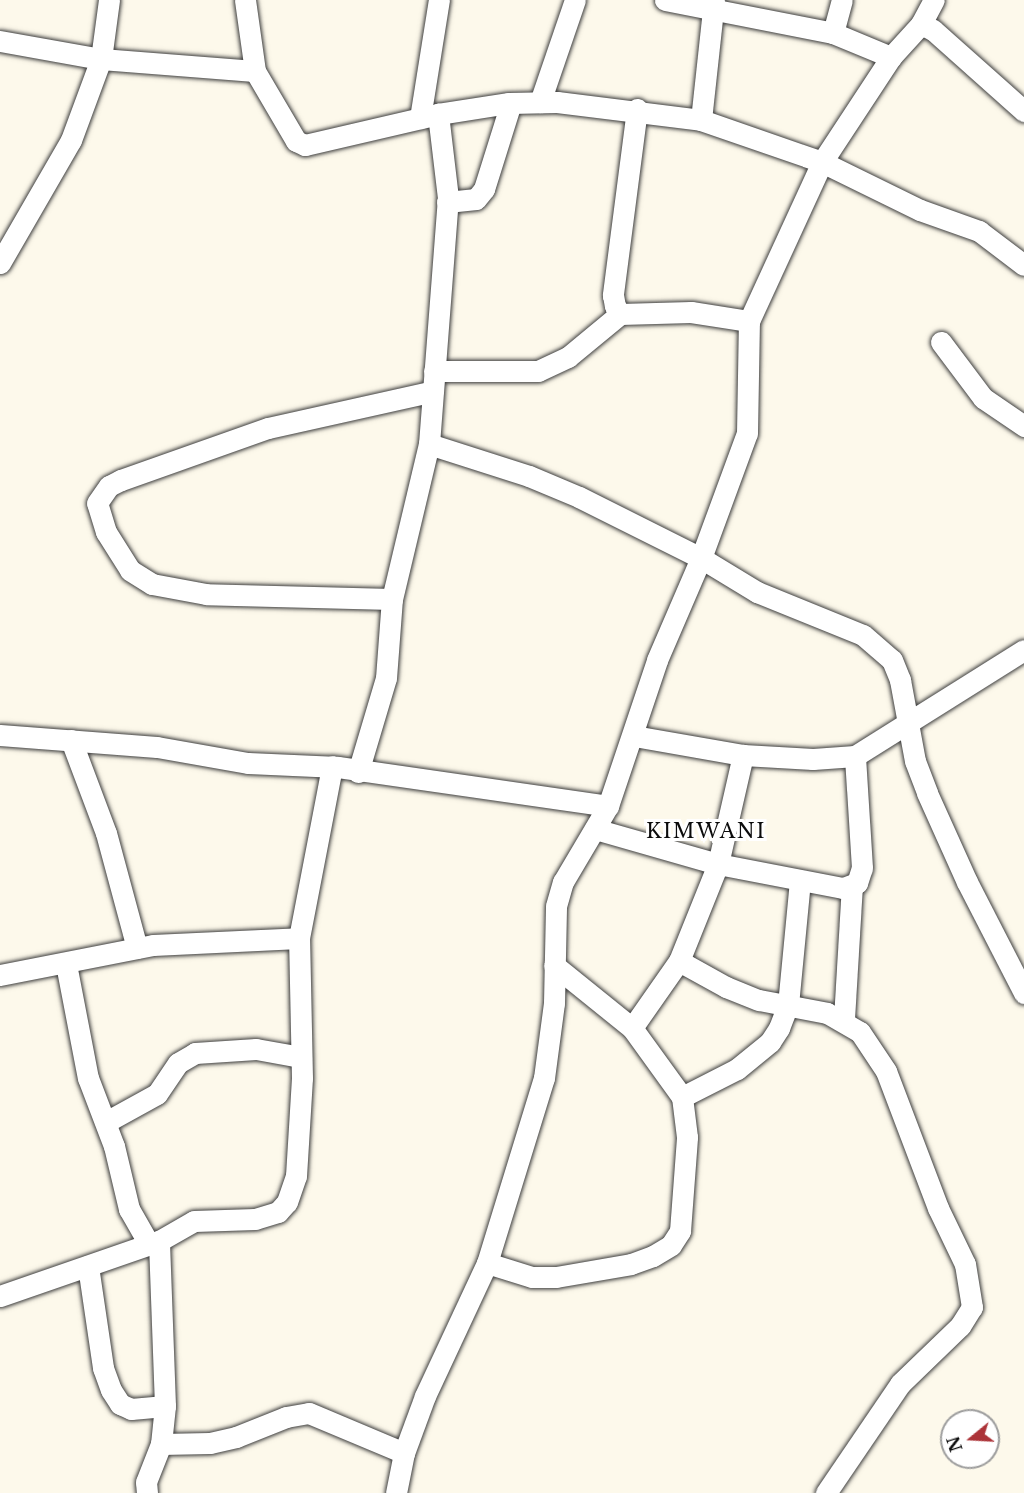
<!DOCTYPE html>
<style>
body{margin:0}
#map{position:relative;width:1024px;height:1493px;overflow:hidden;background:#fdf9eb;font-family:"Libre Baskerville",serif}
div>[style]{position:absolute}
.roads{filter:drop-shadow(0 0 2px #3e3e3e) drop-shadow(0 0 2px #3e3e3e)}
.minor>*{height:21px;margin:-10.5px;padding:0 10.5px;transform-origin:10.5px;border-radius:10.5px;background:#fff}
span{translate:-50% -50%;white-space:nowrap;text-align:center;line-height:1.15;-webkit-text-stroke:6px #fff;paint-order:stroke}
.quarter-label{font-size:20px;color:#0b0b0b;letter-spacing:1.5px}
.north{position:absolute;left:940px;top:1409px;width:60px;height:60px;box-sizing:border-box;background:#fff;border:2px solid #9d9d9d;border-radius:50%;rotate:252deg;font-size:16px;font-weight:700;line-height:24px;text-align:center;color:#0b0b0b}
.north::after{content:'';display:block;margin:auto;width:21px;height:27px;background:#ac3338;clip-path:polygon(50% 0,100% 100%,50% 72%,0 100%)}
</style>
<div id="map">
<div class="roads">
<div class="minor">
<div style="left:245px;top:0;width:72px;rotate:82deg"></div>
<div style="left:255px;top:71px;width:81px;rotate:59.6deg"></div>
<div style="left:296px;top:141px;width:10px;rotate:24deg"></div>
<div style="left:305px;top:145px;width:137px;rotate:-13.1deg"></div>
<div style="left:438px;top:114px;width:72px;rotate:-8.8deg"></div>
<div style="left:509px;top:103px;width:48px;rotate:-1.2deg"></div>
<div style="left:557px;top:102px;width:145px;rotate:7.1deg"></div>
<div style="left:701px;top:120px;width:128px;rotate:19.1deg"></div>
<div style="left:822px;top:162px;width:109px;rotate:26.1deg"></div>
<div style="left:920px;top:210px;width:63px;rotate:19.6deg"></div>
<div style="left:979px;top:231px;width:56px;rotate:37.1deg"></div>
<div style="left:665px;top:0;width:171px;rotate:11.1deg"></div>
<div style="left:833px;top:33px;width:63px;rotate:22.5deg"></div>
<div style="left:921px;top:24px;width:13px;rotate:27deg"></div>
<div style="left:933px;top:30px;width:122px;rotate:41.7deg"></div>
<div style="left:833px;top:33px;width:34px;rotate:-75deg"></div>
<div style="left:0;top:41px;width:103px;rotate:10.1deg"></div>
<div style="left:101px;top:59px;width:154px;rotate:4.5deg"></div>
<div style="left:540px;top:102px;width:108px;rotate:-71.1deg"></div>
<div style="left:637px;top:109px;width:188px;rotate:97.4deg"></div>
<div style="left:613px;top:295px;width:11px;rotate:80deg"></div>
<div style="left:615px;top:306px;width:9px;rotate:58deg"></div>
<div style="left:620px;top:314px;width:71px;rotate:-1.6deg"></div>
<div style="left:691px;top:312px;width:59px;rotate:8.8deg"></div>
<div style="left:420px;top:118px;width:120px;rotate:-80.9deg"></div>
<div style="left:701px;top:120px;width:121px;rotate:-83.8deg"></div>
<div style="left:447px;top:202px;width:29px;rotate:-6deg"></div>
<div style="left:476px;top:199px;width:13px;rotate:-51deg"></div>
<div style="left:484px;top:189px;width:90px;rotate:-72.6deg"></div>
<div style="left:0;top:263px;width:142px;rotate:-60deg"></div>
<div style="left:71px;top:140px;width:86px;rotate:-69.7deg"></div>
<div style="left:101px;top:59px;width:60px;rotate:-82.3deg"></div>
<div style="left:941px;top:342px;width:70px;rotate:53.1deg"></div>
<div style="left:983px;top:398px;width:50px;rotate:34.3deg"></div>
<div style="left:434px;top:371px;width:104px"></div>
<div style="left:538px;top:371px;width:33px;rotate:-25deg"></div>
<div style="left:568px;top:357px;width:67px;rotate:-39.6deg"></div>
<div style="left:429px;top:444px;width:105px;rotate:17.7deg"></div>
<div style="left:529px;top:476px;width:54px;rotate:22.8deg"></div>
<div style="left:579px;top:497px;width:136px;rotate:26.6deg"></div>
<div style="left:701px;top:558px;width:66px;rotate:31.3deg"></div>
<div style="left:757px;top:592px;width:114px;rotate:22.1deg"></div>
<div style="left:863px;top:635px;width:38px;rotate:41deg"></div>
<div style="left:892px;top:660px;width:22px;rotate:68deg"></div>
<div style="left:900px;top:680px;width:82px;rotate:79.5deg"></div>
<div style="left:915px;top:761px;width:34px;rotate:69deg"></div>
<div style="left:927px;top:793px;width:98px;rotate:65.8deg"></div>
<div style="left:967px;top:882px;width:125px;rotate:62.8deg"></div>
<div style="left:392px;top:599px;width:186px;rotate:-178.5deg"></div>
<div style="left:206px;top:594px;width:55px;rotate:-169.5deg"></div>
<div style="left:152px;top:584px;width:26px;rotate:-148deg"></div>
<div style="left:130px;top:570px;width:45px;rotate:-122.3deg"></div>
<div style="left:106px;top:532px;width:30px;rotate:-107deg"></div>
<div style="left:97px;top:503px;width:21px;rotate:-55deg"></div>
<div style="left:109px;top:486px;width:13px;rotate:-27deg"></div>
<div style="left:121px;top:480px;width:156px;rotate:-19.5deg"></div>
<div style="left:268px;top:428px;width:169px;rotate:-12.6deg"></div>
<div style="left:0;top:735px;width:157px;rotate:4.4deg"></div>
<div style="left:157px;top:747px;width:92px;rotate:10deg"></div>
<div style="left:248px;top:763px;width:90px;rotate:2.5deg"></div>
<div style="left:338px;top:767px;width:273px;rotate:8.2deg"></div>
<div style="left:634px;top:736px;width:111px;rotate:9.9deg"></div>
<div style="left:743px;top:755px;width:70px;rotate:3.3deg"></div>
<div style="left:813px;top:759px;width:42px;rotate:-4.1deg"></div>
<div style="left:855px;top:756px;width:199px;rotate:-32.1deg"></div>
<div style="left:71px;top:740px;width:99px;rotate:69.4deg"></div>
<div style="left:106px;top:833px;width:119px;rotate:74.9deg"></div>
<div style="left:358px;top:772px;width:98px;rotate:-73.4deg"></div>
<div style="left:386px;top:678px;width:79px;rotate:-85.7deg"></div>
<div style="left:392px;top:599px;width:159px;rotate:-76.6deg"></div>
<div style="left:429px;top:444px;width:247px;rotate:-85.6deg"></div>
<div style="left:448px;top:198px;width:85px;rotate:-96.8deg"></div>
<div style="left:595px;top:829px;width:128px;rotate:15.9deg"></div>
<div style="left:718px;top:864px;width:127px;rotate:10.9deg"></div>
<div style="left:843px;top:888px;width:15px;rotate:-20deg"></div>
<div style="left:857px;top:883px;width:16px;rotate:-72deg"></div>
<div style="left:862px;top:868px;width:112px;rotate:-93.6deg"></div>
<div style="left:679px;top:961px;width:54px;rotate:29deg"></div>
<div style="left:726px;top:987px;width:35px;rotate:22deg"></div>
<div style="left:759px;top:1000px;width:69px;rotate:10.8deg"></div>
<div style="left:827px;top:1013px;width:38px;rotate:30deg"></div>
<div style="left:860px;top:1032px;width:47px;rotate:56.3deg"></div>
<div style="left:886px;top:1071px;width:147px;rotate:69.2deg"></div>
<div style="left:938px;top:1208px;width:62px;rotate:64.3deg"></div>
<div style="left:965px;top:1264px;width:44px;rotate:80.8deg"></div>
<div style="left:972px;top:1307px;width:22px;rotate:122deg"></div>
<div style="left:960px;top:1326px;width:83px;rotate:136deg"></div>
<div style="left:900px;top:1384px;width:132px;rotate:124.2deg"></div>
<div style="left:66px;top:964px;width:116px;rotate:79.1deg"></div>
<div style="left:88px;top:1078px;width:73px;rotate:69.1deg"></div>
<div style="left:114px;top:1146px;width:65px;rotate:76.6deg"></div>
<div style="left:129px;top:1209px;width:40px;rotate:60.3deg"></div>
<div style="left:0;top:975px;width:156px;rotate:-11.1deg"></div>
<div style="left:153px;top:945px;width:146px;rotate:-2.7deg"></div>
<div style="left:844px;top:1019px;width:134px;rotate:-86.6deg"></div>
<div style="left:632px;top:1028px;width:82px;rotate:-55deg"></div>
<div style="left:679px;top:961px;width:105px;rotate:-68.1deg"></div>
<div style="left:718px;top:864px;width:112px;rotate:-77.1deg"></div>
<div style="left:682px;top:1097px;width:62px;rotate:-27deg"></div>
<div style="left:737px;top:1069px;width:43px;rotate:-39.3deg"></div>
<div style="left:770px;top:1042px;width:17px;rotate:-57deg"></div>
<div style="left:779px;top:1028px;width:25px;rotate:-69deg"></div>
<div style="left:788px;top:1005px;width:125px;rotate:-84.5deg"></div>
<div style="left:106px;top:1122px;width:58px;rotate:-28.8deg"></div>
<div style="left:157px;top:1094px;width:37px;rotate:-56deg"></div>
<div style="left:178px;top:1063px;width:20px;rotate:-30deg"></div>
<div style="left:195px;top:1053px;width:61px;rotate:-3.8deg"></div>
<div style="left:256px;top:1049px;width:46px;rotate:10.1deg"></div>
<div style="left:487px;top:1263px;width:47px;rotate:17.3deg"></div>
<div style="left:532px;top:1277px;width:24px"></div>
<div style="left:556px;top:1277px;width:76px;rotate:-9.8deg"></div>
<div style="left:631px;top:1264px;width:23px;rotate:-20deg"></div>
<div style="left:653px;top:1256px;width:21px;rotate:-31deg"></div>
<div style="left:671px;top:1245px;width:17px;rotate:-57deg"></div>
<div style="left:680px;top:1231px;width:94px;rotate:-85.7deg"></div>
<div style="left:687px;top:1137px;width:40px;rotate:-97.1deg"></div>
<div style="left:682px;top:1097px;width:85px;rotate:-125.9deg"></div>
<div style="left:632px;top:1028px;width:100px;rotate:-141.1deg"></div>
<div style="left:88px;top:1266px;width:103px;rotate:81.6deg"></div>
<div style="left:103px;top:1368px;width:23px;rotate:70deg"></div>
<div style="left:111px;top:1390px;width:17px;rotate:57deg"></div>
<div style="left:120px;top:1404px;width:12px;rotate:24deg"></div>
<div style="left:131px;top:1409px;width:34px;rotate:-5deg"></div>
<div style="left:0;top:1296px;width:168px;rotate:-19.1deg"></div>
<div style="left:161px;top:1444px;width:49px;rotate:-1.2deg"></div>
<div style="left:210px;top:1443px;width:27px;rotate:-13deg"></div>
<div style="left:236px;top:1437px;width:54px;rotate:-21.8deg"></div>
<div style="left:286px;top:1417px;width:23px;rotate:-10deg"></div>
<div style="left:309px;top:1413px;width:103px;rotate:22.8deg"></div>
<div style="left:147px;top:1493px;width:11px;rotate:-95deg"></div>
<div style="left:146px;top:1482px;width:41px;rotate:-68.5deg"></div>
<div style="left:161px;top:1444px;width:38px;rotate:-84deg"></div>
<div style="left:165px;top:1406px;width:165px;rotate:-92.1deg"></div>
<div style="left:159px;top:1241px;width:40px;rotate:-29.7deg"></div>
<div style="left:194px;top:1221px;width:61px;rotate:-1.9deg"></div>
<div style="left:255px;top:1219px;width:24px;rotate:-17deg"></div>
<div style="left:278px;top:1212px;width:13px;rotate:-48deg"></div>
<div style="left:287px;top:1202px;width:28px;rotate:-71deg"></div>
<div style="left:296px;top:1176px;width:98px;rotate:-86.5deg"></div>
<div style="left:302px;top:1078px;width:140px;rotate:-91.2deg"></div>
<div style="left:299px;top:938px;width:175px;rotate:-79.1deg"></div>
<div style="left:396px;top:1493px;width:41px;rotate:-78.7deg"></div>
<div style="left:404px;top:1453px;width:61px;rotate:-69.8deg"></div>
<div style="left:425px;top:1396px;width:147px;rotate:-65deg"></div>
<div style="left:487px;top:1263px;width:194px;rotate:-72.9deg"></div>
<div style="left:544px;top:1078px;width:76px;rotate:-82.4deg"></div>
<div style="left:554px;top:1003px;width:97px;rotate:-88.8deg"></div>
<div style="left:556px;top:906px;width:25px;rotate:-74deg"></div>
<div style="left:563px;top:882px;width:88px;rotate:-59.4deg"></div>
<div style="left:608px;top:806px;width:154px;rotate:-71.4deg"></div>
<div style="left:657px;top:660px;width:111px;rotate:-66.7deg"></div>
<div style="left:701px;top:558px;width:133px;rotate:-69.8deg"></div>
<div style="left:747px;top:433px;width:112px;rotate:-89deg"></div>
<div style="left:749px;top:321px;width:175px;rotate:-65.3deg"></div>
<div style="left:822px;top:162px;width:126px;rotate:-56.7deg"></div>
<div style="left:891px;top:57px;width:45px;rotate:-47.7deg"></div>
<div style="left:921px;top:24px;width:27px;rotate:-62deg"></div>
</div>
</div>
<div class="quarter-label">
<span style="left:706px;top:831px">KIMWANI</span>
</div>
<div class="north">N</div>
</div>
